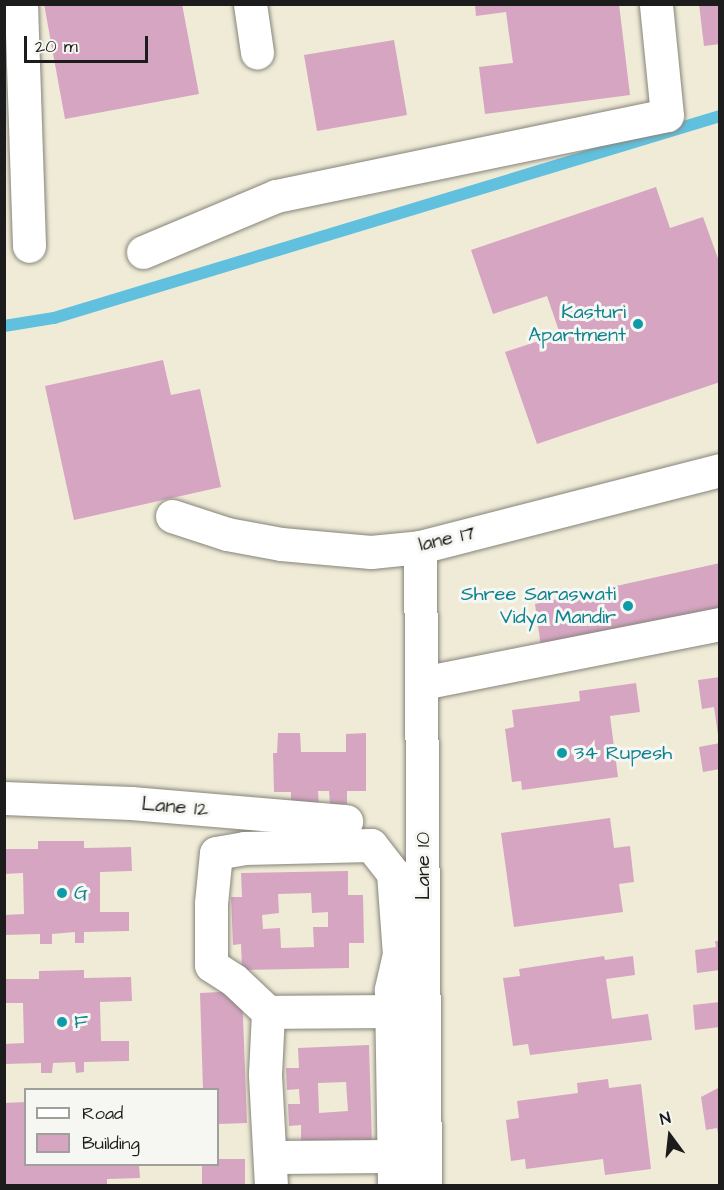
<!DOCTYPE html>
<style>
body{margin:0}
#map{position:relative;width:724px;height:1190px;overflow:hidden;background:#efebd7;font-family:"Architects Daughter",sans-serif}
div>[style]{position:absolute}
.stream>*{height:12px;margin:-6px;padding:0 6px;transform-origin:6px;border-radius:6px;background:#60c0de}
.building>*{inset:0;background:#d6a5c2}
.roads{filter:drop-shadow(0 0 2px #86847a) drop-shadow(0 0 2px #86847a)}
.minor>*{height:33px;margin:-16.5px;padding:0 16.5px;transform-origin:16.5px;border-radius:16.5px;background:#fff}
.dots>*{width:16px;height:16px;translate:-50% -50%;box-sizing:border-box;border:3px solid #f6f6f2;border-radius:50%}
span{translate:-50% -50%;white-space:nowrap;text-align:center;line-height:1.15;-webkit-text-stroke:6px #f6f6f2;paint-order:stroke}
.culture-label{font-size:20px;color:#0d838f}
.right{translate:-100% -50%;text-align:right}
.left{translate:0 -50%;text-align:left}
.street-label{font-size:20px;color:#1c1c1c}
.frame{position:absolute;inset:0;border:6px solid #1c1c1c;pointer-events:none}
.legend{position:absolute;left:24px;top:1088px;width:195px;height:78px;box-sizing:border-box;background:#f6f6f2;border:2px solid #9f9f9c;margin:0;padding:8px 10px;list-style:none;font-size:18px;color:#1c1c1c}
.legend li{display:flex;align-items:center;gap:12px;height:30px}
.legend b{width:30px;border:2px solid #9f9f9c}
.north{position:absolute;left:640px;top:1106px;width:60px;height:60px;-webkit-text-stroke:4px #f6f6f2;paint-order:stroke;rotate:345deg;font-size:16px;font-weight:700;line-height:24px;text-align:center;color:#1c1c1c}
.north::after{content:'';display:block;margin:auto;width:21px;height:27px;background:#1c1c1c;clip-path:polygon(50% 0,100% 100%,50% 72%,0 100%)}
.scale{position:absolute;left:24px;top:36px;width:124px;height:27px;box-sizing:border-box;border:3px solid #1c1c1c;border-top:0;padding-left:8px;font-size:18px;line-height:21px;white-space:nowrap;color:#1c1c1c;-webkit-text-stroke:4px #f6f6f2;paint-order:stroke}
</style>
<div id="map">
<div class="stream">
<div style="left:4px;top:326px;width:51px;rotate:-9.1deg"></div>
<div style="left:54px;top:318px;width:696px;rotate:-16.87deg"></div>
</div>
<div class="building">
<div style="clip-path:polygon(44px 4px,182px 4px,199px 94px,65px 119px)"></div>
<div style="clip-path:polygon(475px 4px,619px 4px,630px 95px,485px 114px,479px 67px,513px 63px,506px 12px,476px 16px)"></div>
<div style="clip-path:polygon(699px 4px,720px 4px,720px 44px,704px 46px)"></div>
<div style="clip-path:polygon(394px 40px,407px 115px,317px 131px,304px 55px)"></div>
<div style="clip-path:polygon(656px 187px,670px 228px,703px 217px,720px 264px,720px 382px,537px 444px,505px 352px,560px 334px,547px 296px,493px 314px,471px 250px)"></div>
<div style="clip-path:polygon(163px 360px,171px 395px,200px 389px,221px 487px,74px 520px,45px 386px)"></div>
<div style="clip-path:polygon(720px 563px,720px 609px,541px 647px,535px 604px)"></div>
<div style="clip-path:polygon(720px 677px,720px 735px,718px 735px,714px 707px,702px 709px,698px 680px)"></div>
<div style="clip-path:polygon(636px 683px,640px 712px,610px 716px,618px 777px,522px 790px,521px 781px,512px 782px,505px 729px,514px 727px,512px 710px,580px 701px,579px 691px)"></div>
<div style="clip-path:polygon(278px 733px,300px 733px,301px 752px,346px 752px,346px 734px,366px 733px,366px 791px,347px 791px,347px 804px,330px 805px,329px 791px,318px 791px,319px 807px,291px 807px,291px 792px,274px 792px,273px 753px,277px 753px)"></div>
<div style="clip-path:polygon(720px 743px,720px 769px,703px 772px,699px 747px)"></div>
<div style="clip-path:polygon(610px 818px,614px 848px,630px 846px,634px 882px,619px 884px,623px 912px,514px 927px,501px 833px)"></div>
<div style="clip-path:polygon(38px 841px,84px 841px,84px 848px,131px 847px,132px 871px,100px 872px,100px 912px,129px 912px,129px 931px,84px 932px,84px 943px,75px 943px,75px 932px,52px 934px,52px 944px,40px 944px,40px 934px,4px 935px,4px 915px,24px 914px,23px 873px,4px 874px,4px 849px,38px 849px)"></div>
<div style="clip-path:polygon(evenodd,348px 871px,348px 895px,363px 895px,364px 943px,349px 943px,349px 968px,242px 970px,241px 944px,233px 945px,231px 897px,242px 897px,241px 873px,348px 871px,311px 893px,312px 913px,328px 912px,328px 927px,313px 927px,314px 947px,281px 948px,280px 928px,263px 929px,262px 915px,279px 913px,278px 894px,311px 893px)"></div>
<div style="clip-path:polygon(715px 941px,720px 941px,720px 970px,697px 973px,695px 950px,716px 947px)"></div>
<div style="clip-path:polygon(604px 956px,605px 960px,633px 956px,635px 975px,606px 979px,612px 1019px,648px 1014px,652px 1040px,530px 1055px,528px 1044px,513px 1046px,503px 978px,520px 976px,519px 969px)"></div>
<div style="clip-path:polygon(84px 970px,84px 978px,131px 977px,132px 1001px,100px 1002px,101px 1041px,129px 1041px,129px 1061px,84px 1062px,84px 1072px,76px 1073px,75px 1062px,53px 1063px,52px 1073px,41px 1073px,41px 1063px,4px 1064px,4px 1044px,24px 1043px,23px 1003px,4px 1003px,4px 979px,39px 979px,39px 971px)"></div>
<div style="clip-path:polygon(242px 991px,247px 1123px,218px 1124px,218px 1090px,203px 1090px,200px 993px)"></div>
<div style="clip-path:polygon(720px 1002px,720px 1027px,695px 1030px,693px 1005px)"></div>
<div style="clip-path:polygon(evenodd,369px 1045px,372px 1144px,301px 1147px,301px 1125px,289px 1126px,288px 1104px,300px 1104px,299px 1089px,287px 1090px,286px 1068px,299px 1068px,298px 1048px,369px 1045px,346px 1082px,348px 1111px,319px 1113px,318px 1083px,346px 1082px)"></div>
<div style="clip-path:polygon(608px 1079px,609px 1088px,641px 1084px,651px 1169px,605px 1175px,603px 1159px,526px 1169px,525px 1159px,511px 1161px,506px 1120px,519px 1118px,517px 1101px,578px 1093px,577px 1083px)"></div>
<div style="clip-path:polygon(720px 1087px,720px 1133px,718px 1133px,717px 1128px,706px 1130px,701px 1097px)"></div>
<div style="clip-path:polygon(26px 1102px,26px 1164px,139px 1164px,140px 1178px,107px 1179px,107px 1186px,4px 1186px,4px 1103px)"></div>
<div style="clip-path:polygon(218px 1159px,245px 1159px,245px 1186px,202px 1186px,202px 1164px,218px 1164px)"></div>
</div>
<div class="roads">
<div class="minor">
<div style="left:21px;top:4px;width:242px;rotate:88.1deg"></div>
<div style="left:250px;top:4px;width:49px;rotate:81.7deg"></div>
<div style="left:143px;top:252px;width:144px;rotate:-22.8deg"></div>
<div style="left:276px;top:196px;width:399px;rotate:-11.7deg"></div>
<div style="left:667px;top:115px;width:112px;rotate:-95.7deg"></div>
<div style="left:172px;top:516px;width:58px;rotate:18.1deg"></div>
<div style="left:227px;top:534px;width:55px;rotate:10.5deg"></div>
<div style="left:281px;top:544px;width:90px;rotate:5.1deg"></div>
<div style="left:371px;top:552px;width:49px;rotate:-5.8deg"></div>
<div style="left:420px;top:547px;width:310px;rotate:-14.4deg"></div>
<div style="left:420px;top:547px;width:639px;rotate:89.55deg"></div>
<div style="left:422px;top:683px;width:304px;rotate:-11.2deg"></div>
<div style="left:4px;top:798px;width:127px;rotate:2.3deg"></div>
<div style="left:131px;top:803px;width:216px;rotate:4.8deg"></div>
<div style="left:268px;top:1012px;width:145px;rotate:-0.4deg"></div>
<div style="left:270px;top:1157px;width:124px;rotate:-0.5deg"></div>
<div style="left:271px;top:1186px;width:112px;rotate:-93.1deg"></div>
<div style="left:265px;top:1074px;width:62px;rotate:-87.2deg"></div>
<div style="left:268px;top:1012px;width:47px;rotate:-136.7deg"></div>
<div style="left:234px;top:980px;width:27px;rotate:-147deg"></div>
<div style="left:211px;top:965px;width:62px;rotate:-90deg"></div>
<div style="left:211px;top:903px;width:50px;rotate:-84.3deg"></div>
<div style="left:216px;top:853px;width:28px;rotate:-10deg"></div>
<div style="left:244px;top:848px;width:127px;rotate:-1.4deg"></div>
<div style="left:371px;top:845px;width:36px;rotate:52deg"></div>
<div style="left:393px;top:873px;width:81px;rotate:85.8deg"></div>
<div style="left:399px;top:954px;width:37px;rotate:103deg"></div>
<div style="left:391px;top:990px;width:196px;rotate:89.1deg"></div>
</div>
</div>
<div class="dots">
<div style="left:638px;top:324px;background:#0f9aa8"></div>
<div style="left:628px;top:606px;background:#0f9aa8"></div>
<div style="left:562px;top:753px;background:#0f9aa8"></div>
<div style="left:62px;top:893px;background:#0f9aa8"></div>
<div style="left:62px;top:1022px;background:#0f9aa8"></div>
</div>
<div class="culture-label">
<span class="right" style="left:626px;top:324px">Kasturi<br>Apartment</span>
<span class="right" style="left:616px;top:606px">Shree Saraswati<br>Vidya Mandir</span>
<span class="left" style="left:574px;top:753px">34 Rupesh</span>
<span class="left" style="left:74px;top:893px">G</span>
<span class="left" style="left:74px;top:1022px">F</span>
</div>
<div class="street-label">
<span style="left:447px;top:539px;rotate:-13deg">lane 17</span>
<span style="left:175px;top:807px;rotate:5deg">Lane 12</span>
<span style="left:423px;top:866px;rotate:-90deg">Lane 10</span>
</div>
<div class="frame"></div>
<ul class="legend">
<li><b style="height:8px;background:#fff"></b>Road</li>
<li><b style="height:16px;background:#d6a5c2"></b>Building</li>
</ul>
<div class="north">N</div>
<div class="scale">20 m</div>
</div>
